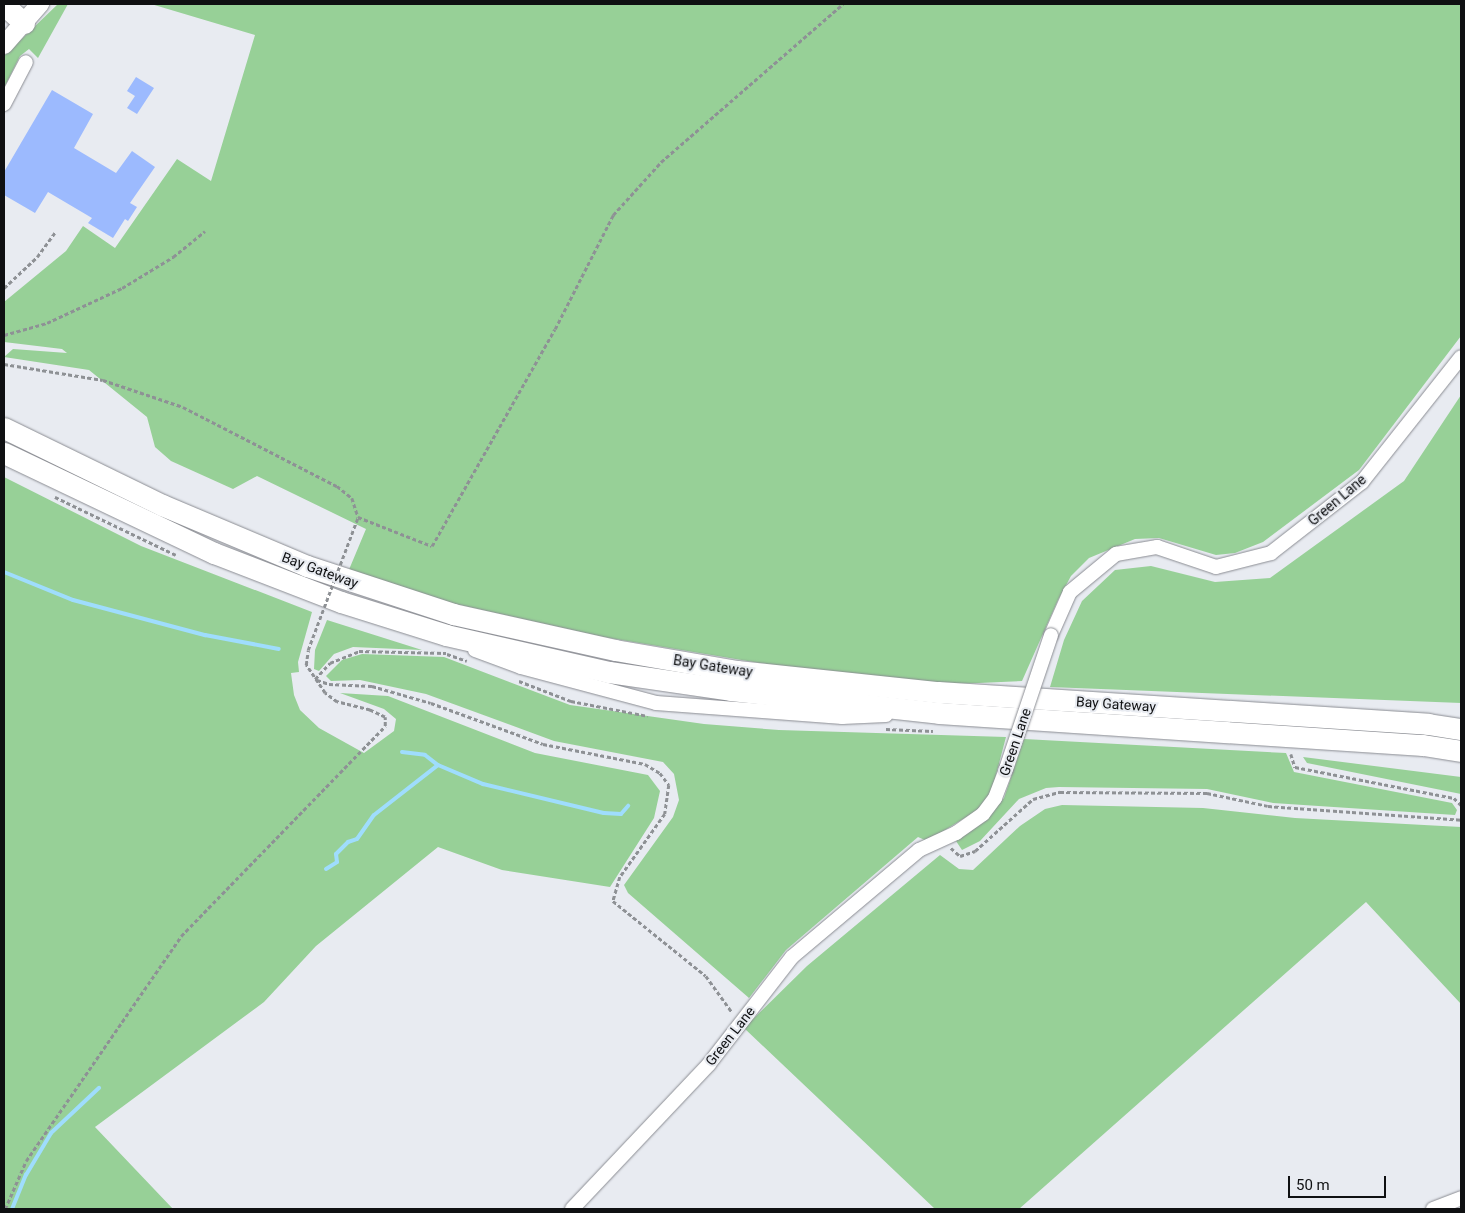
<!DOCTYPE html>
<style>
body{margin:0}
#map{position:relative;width:1465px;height:1213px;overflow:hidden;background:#e8ebf1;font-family:Roboto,sans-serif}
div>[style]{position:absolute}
.green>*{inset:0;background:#97d097}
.stream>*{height:4px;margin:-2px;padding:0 2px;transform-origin:2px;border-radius:2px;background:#9fddfd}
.building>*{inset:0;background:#9cbafe}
.path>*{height:2.5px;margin-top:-1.25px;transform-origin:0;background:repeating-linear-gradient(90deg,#8e9195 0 4px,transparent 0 6.5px)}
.roads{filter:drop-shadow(0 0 1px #8a8c92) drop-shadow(0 0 1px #8a8c92)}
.minor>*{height:14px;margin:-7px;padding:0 7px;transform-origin:7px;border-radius:7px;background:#fff}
.major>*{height:18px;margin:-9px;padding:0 9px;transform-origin:9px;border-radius:9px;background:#fff}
.highway>*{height:21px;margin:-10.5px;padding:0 10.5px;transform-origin:10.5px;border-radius:10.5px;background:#fff}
.path-bridge>*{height:2.5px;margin-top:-1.25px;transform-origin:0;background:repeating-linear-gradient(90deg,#8e9195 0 4px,transparent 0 6.5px)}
.bridges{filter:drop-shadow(0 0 1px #8a8c92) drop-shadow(0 0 1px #8a8c92)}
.minor-bridge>*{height:14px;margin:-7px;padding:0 7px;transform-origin:7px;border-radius:7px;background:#fff}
span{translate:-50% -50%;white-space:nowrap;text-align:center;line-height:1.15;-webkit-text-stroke:4px #e8ebf1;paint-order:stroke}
.street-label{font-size:14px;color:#0f1012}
.frame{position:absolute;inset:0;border:5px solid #0f1012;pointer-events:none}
.scale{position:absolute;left:1288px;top:1176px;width:98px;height:22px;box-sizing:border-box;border:2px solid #0f1012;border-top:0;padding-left:6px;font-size:15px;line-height:18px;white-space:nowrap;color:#0f1012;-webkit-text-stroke:4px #e8ebf1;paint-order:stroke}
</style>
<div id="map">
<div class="green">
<div style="clip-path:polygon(58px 4px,68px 4px,38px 58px,29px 49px,20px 56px,4px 88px,4px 56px)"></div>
<div style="clip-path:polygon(151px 4px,1461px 4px,1461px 336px,1359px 470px,1263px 542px,1235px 553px,1216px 555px,1159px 538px,1135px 539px,1089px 558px,1071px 576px,1058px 600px,1022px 681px,956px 684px,808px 671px,603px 637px,428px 598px,348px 572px,366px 529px,257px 476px,233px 489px,171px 461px,155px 447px,147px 417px,89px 370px,4px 357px,13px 349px,67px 353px,62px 349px,4px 342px,4px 302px,66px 251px,83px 226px,115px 248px,177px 159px,211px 181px,255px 35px)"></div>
<div style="clip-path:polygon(1461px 395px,1461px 703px,1050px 687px,1064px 640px,1082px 601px,1115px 570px,1151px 566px,1215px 582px,1270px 578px,1404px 481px)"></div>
<div style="clip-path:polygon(4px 477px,141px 546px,312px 612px,298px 662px,299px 672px,291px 673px,294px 695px,300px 710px,319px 728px,364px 753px,394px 731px,396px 719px,384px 709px,340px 693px,388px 696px,535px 753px,648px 775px,660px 791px,654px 818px,610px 887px,502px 870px,438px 847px,316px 946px,264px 1002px,95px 1127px,173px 1209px,4px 1209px)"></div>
<div style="clip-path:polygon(327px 620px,422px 650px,353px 647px,334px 654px,319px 671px,314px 669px,315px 650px)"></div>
<div style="clip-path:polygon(362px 654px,444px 657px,570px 705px,704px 724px,779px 730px,1006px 737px,992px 790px,981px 808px,927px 841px,918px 837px,786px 950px,749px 998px,628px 893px,624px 885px,673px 817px,679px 800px,674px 774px,663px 762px,554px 741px,426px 694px,360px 680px,331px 681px,326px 676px,342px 660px)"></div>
<div style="clip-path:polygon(1024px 739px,1286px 753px,1294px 772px,1452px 803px,1457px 810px,1455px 815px,1273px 803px,1207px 789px,1059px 787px,1046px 788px,1019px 799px,980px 841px,962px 850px,956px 841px,984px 822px,1004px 798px)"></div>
<div style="clip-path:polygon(1303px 757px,1461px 777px,1461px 794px,1307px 763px)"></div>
<div style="clip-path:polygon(1062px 805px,1203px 808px,1295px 818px,1461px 827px,1461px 1004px,1366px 902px,1019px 1209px,935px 1209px,744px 1028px,807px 966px,940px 855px,959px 869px,973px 870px,1020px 826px,1045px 809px)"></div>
</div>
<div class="stream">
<div style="left:4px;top:572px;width:74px;rotate:22.1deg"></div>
<div style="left:73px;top:600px;width:137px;rotate:14.9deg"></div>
<div style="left:205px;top:635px;width:75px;rotate:10.7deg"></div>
<div style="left:402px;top:752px;width:23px;rotate:7deg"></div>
<div style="left:425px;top:755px;width:16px;rotate:38deg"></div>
<div style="left:326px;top:869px;width:13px;rotate:-32deg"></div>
<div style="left:337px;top:862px;width:8px;rotate:-97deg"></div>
<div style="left:336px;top:854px;width:17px;rotate:-45deg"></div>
<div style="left:348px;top:842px;width:9px;rotate:-18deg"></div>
<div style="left:357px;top:839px;width:29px;rotate:-55deg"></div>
<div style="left:374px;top:815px;width:81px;rotate:-38deg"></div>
<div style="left:438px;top:765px;width:49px;rotate:22.9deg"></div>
<div style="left:483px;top:784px;width:124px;rotate:13.5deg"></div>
<div style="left:604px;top:813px;width:17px;rotate:3deg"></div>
<div style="left:621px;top:814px;width:11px;rotate:-49deg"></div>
<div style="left:12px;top:1209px;width:37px;rotate:-68deg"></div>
<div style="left:26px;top:1175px;width:49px;rotate:-59.2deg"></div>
<div style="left:51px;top:1133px;width:66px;rotate:-43.2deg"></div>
</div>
<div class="building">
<div style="clip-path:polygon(136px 77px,154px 88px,137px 114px,127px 108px,135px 96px,127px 91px)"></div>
<div style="clip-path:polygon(52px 90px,93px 114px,74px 148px,116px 173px,132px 151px,155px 167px,130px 203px,137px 207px,128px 221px,125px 219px,113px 238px,88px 223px,92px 218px,48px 192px,35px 213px,4px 195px,4px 172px)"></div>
</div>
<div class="path">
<div style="left:4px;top:288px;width:45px;rotate:-43.2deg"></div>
<div style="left:37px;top:257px;width:32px;rotate:-54deg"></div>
<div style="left:4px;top:335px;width:45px;rotate:-15.6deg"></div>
<div style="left:47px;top:323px;width:83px;rotate:-25deg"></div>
<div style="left:122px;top:288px;width:60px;rotate:-31.3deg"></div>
<div style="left:173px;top:257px;width:41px;rotate:-39.1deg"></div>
<div style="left:4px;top:364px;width:100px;rotate:9.2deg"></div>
<div style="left:103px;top:380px;width:84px;rotate:18.6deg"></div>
<div style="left:183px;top:407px;width:173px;rotate:27.2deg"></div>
<div style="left:337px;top:486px;width:19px;rotate:39deg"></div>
<div style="left:352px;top:498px;width:20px;rotate:72deg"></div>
<div style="left:358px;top:517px;width:79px;rotate:21.4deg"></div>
<div style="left:432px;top:546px;width:249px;rotate:-60.5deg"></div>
<div style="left:555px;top:329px;width:128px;rotate:-63deg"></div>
<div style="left:613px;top:215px;width:72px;rotate:-47.8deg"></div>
<div style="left:661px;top:162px;width:241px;rotate:-41deg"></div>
<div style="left:55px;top:497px;width:134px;rotate:25.6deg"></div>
<div style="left:447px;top:654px;width:21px;rotate:19deg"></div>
<div style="left:315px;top:679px;width:22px;rotate:-47deg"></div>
<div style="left:330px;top:663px;width:31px;rotate:-22deg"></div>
<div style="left:359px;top:651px;width:87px;rotate:1.3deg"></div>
<div style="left:317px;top:680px;width:13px;rotate:18deg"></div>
<div style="left:329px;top:684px;width:43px;rotate:2.7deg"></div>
<div style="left:372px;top:686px;width:61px;rotate:16.1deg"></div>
<div style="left:431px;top:703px;width:119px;rotate:20.1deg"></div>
<div style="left:543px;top:744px;width:104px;rotate:11.1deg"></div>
<div style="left:645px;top:764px;width:17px;rotate:31deg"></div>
<div style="left:660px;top:773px;width:15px;rotate:53deg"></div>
<div style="left:669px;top:785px;width:29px;rotate:98deg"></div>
<div style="left:665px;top:814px;width:77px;rotate:125.5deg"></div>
<div style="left:620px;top:877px;width:25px;rotate:106deg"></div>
<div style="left:613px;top:901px;width:119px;rotate:38.9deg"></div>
<div style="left:706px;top:976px;width:44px;rotate:54.2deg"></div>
<div style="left:519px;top:681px;width:56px;rotate:21deg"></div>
<div style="left:571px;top:701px;width:78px;rotate:11deg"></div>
<div style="left:886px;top:729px;width:47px;rotate:2.4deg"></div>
<div style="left:1291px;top:754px;width:14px;rotate:73deg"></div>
<div style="left:1295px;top:767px;width:162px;rotate:11deg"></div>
<div style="left:1454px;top:798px;width:10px;rotate:45deg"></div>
<div style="left:951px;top:848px;width:12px;rotate:42deg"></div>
<div style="left:960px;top:856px;width:16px;rotate:-18deg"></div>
<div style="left:975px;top:851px;width:78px;rotate:-41.9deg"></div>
<div style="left:1033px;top:799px;width:28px;rotate:-15deg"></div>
<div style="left:1060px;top:792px;width:147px;rotate:0.4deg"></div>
<div style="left:1207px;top:793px;width:62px;rotate:12deg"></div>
<div style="left:1268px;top:806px;width:194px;rotate:4.1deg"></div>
<div style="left:5px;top:1209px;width:52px;rotate:-66.4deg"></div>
<div style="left:26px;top:1161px;width:273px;rotate:-55.4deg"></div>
<div style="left:181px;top:936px;width:293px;rotate:-45.8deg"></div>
<div style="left:385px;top:726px;width:9px;rotate:-90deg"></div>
<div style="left:385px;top:717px;width:17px;rotate:-155deg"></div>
<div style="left:370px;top:710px;width:34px;rotate:-166deg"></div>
<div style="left:337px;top:702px;width:15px;rotate:-143deg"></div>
<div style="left:325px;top:693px;width:34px;rotate:-124deg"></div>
<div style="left:306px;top:665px;width:15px;rotate:-82deg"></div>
</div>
<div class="roads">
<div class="minor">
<div style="left:4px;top:104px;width:47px;rotate:-62.4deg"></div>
<div style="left:1051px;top:635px;width:47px;rotate:-66.2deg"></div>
<div style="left:1070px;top:592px;width:60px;rotate:-39.6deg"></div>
<div style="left:1116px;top:554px;width:42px;rotate:-9.7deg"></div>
<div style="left:1157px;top:547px;width:62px;rotate:18.7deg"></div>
<div style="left:1216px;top:567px;width:57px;rotate:-14.3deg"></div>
<div style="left:1271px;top:553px;width:115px;rotate:-38deg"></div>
<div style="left:1362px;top:482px;width:159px;rotate:-51.6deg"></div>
<div style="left:475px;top:650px;width:49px;rotate:20.3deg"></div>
<div style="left:521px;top:667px;width:140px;rotate:14.9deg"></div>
<div style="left:656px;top:703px;width:187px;rotate:4.3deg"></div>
<div style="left:842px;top:717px;width:44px;rotate:-2.6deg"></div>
<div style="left:572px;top:1209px;width:199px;rotate:-46.6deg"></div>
<div style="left:709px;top:1064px;width:135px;rotate:-52.2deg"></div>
<div style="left:792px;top:957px;width:166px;rotate:-40.1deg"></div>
<div style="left:919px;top:850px;width:41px;rotate:-24.7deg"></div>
<div style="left:956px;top:833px;width:33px;rotate:-35deg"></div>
<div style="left:983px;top:814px;width:20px;rotate:-53deg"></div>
<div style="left:995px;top:798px;width:31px;rotate:-69deg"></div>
<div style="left:1433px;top:1209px;width:30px;rotate:-21deg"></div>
</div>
<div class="major">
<div style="left:4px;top:45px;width:55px;rotate:-48.7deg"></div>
</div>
<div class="highway">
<div style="left:4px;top:5px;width:27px;rotate:42deg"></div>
<div style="left:4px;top:428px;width:176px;rotate:26deg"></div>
<div style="left:162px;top:505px;width:157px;rotate:22.8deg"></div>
<div style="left:307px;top:566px;width:154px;rotate:18.2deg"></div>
<div style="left:453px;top:614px;width:166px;rotate:12.5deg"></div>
<div style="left:615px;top:650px;width:124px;rotate:9.8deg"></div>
<div style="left:737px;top:671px;width:202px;rotate:6deg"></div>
<div style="left:938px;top:692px;width:491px;rotate:3.7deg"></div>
<div style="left:1428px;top:724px;width:33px;rotate:9deg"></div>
<div style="left:4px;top:453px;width:233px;rotate:25.5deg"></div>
<div style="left:214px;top:553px;width:136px;rotate:21.1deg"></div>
<div style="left:341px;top:602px;width:110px;rotate:17.4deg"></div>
<div style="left:446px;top:635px;width:167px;rotate:12.8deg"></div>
<div style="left:609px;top:672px;width:123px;rotate:8.4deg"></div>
<div style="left:731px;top:690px;width:209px;rotate:6.3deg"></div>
<div style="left:939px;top:713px;width:485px;rotate:3.8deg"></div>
<div style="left:1423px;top:745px;width:38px;rotate:9deg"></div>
</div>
</div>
<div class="path-bridge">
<div style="left:308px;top:650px;width:142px;rotate:-69.4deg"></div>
</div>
<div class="bridges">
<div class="minor-bridge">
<div style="left:1006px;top:769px;width:141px;rotate:-71.4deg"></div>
</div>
</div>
<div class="street-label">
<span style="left:1337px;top:500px;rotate:-40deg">Green Lane</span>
<span style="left:320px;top:570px;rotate:20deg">Bay Gateway</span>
<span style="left:713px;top:666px;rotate:9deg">Bay Gateway</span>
<span style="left:1116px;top:704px;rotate:4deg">Bay Gateway</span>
<span style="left:1015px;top:742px;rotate:-71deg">Green Lane</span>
<span style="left:730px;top:1036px;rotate:-52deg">Green Lane</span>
</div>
<div class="frame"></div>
<div class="scale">50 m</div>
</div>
